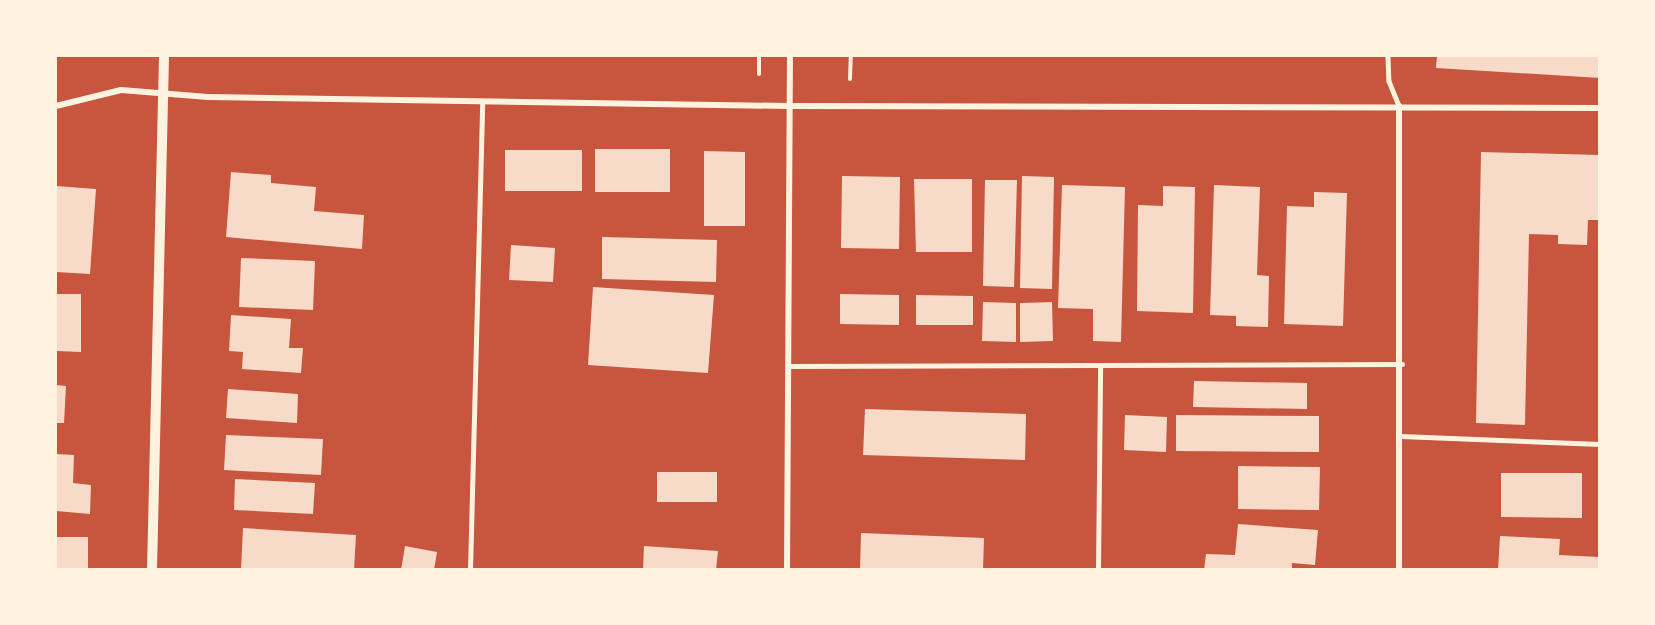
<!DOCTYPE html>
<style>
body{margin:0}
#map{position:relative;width:1655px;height:625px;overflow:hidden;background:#c8553d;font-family:"Fira Sans Condensed",sans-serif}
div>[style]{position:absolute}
.building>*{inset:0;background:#f7dbc8}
.path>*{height:4px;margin:-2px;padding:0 2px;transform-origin:2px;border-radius:2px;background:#fff3e0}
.service>*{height:4.5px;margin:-2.25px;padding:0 2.25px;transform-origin:2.25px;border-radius:2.25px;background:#fff3e0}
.minor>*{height:6px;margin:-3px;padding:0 3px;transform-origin:3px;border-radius:3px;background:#fff3e0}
.tertiary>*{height:10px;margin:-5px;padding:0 5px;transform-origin:5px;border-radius:5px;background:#fff3e0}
span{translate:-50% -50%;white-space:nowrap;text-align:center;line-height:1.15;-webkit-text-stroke:6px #fff3e0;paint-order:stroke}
.frame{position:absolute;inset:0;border:57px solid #fff3e0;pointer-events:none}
</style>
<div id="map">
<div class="building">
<div style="clip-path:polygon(1437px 56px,1600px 56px,1600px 78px,1436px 68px)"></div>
<div style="clip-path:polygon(595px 149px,670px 149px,670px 192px,595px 192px)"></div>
<div style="clip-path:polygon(505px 150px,582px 150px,582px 191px,505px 191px)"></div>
<div style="clip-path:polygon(704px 151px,745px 152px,745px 226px,704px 226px)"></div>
<div style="clip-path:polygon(1481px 152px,1600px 155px,1600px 220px,1588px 220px,1587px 245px,1558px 244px,1558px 235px,1529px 234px,1525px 425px,1476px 423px)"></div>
<div style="clip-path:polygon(231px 172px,271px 175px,271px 183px,316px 187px,314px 211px,364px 215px,362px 249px,226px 237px)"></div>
<div style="clip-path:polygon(842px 176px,900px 177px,899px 249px,841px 248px)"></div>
<div style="clip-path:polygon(1022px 176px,1054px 177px,1052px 289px,1020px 288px)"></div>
<div style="clip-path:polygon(914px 179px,972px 179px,972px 252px,916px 252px)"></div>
<div style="clip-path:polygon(985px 180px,1017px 180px,1014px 287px,983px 286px)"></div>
<div style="clip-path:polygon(1062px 185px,1125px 187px,1121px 342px,1093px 341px,1093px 309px,1058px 308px)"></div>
<div style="clip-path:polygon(1214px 185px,1260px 187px,1257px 275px,1269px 276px,1268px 327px,1236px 326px,1236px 316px,1210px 315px)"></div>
<div style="clip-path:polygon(56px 186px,96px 189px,90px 274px,56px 272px)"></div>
<div style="clip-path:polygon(1163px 186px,1195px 187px,1193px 313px,1137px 311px,1138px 205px,1163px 206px)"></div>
<div style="clip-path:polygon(1314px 192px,1347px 193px,1343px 326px,1284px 324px,1287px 206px,1314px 207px)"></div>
<div style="clip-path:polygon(602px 237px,717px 240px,716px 282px,602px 279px)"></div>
<div style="clip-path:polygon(511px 245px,555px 248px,553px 282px,509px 280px)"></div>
<div style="clip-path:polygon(241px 258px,315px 261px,313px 310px,239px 307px)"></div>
<div style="clip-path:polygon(593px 287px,714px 295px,708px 373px,588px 365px)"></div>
<div style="clip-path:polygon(56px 294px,81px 294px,81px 352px,56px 351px)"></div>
<div style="clip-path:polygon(840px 294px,899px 295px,899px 325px,840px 324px)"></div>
<div style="clip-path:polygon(916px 295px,973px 296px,973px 325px,916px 325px)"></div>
<div style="clip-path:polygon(983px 302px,1016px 303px,1016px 342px,982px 341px)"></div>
<div style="clip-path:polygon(1052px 302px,1053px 341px,1020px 342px,1020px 303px)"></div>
<div style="clip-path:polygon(231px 315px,291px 319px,289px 348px,303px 348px,301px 373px,242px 369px,243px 352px,229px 351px)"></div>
<div style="clip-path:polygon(1194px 381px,1307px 383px,1307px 409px,1193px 407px)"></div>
<div style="clip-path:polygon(56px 385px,66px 386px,64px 423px,56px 423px)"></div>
<div style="clip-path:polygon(228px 389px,298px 394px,297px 423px,226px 418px)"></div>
<div style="clip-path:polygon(865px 409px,1026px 414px,1025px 460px,863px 455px)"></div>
<div style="clip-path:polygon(1125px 415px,1167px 417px,1166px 452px,1124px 450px)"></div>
<div style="clip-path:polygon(1176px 415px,1319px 416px,1319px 452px,1176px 451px)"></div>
<div style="clip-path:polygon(226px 435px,323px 439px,321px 475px,224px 470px)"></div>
<div style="clip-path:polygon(56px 454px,74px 455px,73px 483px,91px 485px,90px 514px,56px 511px)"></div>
<div style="clip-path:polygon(1238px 466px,1320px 467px,1319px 510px,1238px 509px)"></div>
<div style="clip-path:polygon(657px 472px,717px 472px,717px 502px,657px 502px)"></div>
<div style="clip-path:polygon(1501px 473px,1582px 473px,1582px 518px,1501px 517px)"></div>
<div style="clip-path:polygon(235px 479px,315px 483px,313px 514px,234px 510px)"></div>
<div style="clip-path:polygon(1238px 524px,1318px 530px,1315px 565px,1292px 563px,1292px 570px,1204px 570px,1206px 554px,1235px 555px)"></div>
<div style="clip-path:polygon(243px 528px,356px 535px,354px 570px,241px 570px)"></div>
<div style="clip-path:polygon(861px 533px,984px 538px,983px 570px,860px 570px)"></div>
<div style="clip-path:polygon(1500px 536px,1560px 539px,1559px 555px,1600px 557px,1600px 570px,1498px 570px)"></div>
<div style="clip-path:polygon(56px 537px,88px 537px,88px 570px,56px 570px)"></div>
<div style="clip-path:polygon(405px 546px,437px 552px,434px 570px,401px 570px)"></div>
<div style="clip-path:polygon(644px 546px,718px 551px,716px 570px,643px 570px)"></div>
</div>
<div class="path">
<div style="left:759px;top:74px;width:18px;rotate:-90deg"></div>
<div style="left:850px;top:79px;width:23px;rotate:-88deg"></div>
</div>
<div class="service">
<div style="left:1388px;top:56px;width:25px;rotate:88deg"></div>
<div style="left:1389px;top:81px;width:27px;rotate:68deg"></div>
<div style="left:788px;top:366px;width:614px;rotate:-0.19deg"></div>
<div style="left:1401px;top:436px;width:199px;rotate:2.3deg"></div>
<div style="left:470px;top:570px;width:469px;rotate:-88.5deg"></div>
<div style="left:1098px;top:570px;width:204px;rotate:-89.4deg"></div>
</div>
<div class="minor">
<div style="left:56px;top:106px;width:67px;rotate:-13.8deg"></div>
<div style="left:121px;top:90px;width:87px;rotate:4.6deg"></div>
<div style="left:208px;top:97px;width:580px;rotate:0.89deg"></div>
<div style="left:788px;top:106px;width:812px;rotate:0.14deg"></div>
<div style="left:787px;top:570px;width:514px;rotate:-89.67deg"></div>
<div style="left:1399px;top:570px;width:464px;rotate:-90deg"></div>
</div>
<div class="tertiary">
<div style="left:152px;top:570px;width:514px;rotate:-88.66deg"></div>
</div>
<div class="frame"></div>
</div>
